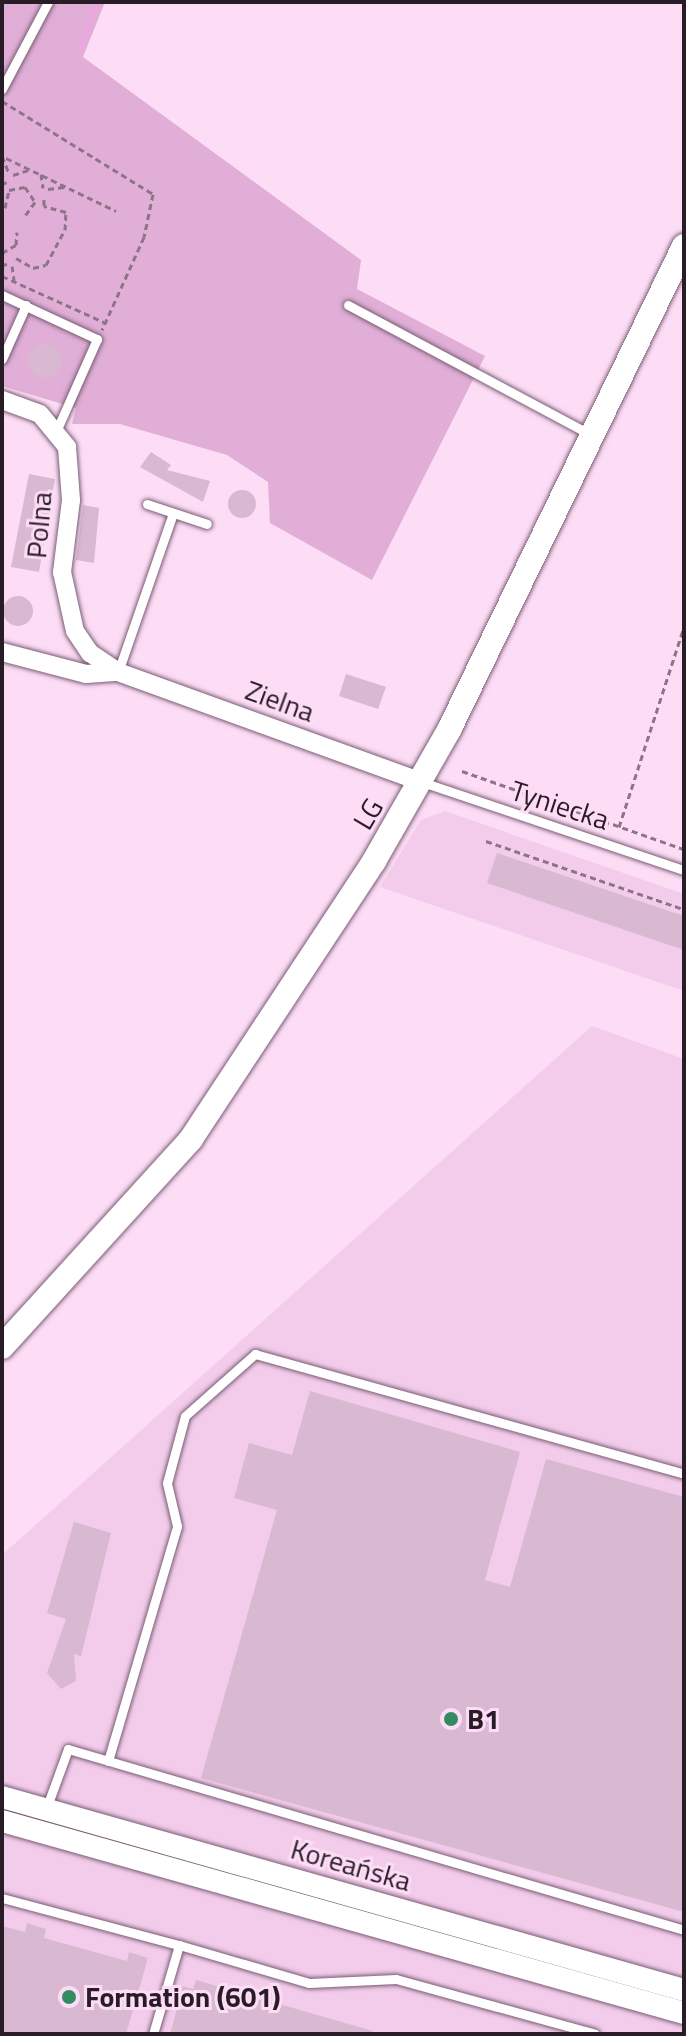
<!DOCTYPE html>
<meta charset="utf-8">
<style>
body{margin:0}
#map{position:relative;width:686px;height:2036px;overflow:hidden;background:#fddcf6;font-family:"Titillium Web",sans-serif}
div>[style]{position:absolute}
.built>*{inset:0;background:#f3cceb}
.green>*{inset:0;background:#e0aed6}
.stream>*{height:4px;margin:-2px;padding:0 2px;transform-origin:2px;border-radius:2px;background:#eda7e0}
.building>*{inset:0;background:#d9b8d2}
.round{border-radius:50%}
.path>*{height:3px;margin-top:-1.5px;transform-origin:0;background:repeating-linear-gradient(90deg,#8b7587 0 6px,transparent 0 10px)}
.roads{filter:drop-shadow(0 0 2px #795d74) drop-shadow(0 0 2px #795d74)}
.service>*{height:9px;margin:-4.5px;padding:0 4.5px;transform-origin:4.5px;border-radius:4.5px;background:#fff}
.minor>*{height:18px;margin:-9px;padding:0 9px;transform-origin:9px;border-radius:9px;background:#fff}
.tertiary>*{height:22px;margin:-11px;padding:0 11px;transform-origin:11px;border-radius:11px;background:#fff}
.secondary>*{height:24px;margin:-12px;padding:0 12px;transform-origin:12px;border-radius:12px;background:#fff}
.dots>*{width:22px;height:22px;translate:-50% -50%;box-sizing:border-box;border:4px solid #fddcf6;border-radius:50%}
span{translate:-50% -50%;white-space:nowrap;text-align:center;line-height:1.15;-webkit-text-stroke:6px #fddcf6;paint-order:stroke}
.street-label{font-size:28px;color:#281c26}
.poi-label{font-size:28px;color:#281c26;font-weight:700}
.left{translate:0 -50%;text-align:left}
.frame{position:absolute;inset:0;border:4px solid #281c26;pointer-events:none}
</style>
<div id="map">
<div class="built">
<div style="clip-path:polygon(445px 811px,684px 894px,684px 991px,380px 887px,421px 820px)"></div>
<div style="clip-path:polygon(592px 1026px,684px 1059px,684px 2034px,2px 2034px,2px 1555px)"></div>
</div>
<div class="green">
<div style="clip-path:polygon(2px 2px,105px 2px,83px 57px,361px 260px,357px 289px,485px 356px,372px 580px,270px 523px,268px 482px,227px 455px,120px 424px,72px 424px,76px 408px,2px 386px)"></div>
</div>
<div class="stream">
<div style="left:80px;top:51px;width:52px;rotate:-69.8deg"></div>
</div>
<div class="building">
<div class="round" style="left:28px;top:344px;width:34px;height:34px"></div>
<div style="clip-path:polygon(151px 452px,171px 465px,167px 470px,210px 481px,203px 502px,140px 467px)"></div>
<div style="clip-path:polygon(29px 474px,55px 479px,39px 572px,11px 567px)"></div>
<div class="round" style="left:228px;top:490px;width:28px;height:28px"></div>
<div style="clip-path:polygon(83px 505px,99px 508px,94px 563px,76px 560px)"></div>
<div class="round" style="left:3px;top:596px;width:30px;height:30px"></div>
<div style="clip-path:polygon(346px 674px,386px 687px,378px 709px,339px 696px)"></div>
<div style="clip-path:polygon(497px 853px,684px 916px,684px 950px,487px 883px)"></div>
<div style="clip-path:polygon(310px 1391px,520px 1452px,485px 1580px,510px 1587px,546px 1459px,684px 1497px,684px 1912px,201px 1778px,277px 1510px,234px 1498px,249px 1443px,292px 1455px)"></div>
<div style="clip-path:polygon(74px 1522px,111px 1533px,81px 1656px,74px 1654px,76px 1681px,61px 1689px,47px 1673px,66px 1619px,47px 1613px)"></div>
<div style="clip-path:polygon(27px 1923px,46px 1929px,44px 1938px,127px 1961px,129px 1952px,148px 1958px,126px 2034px,2px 2034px,2px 1926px,25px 1932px)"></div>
<div style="clip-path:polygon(196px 1980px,373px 2031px,373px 2034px,170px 2034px,183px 1986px,193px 1989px)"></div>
</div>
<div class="path">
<div style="left:2px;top:101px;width:177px;rotate:31.6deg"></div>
<div style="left:153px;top:194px;width:44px;rotate:101.8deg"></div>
<div style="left:144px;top:237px;width:102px;rotate:114.3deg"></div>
<div style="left:2px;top:156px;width:18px;rotate:68deg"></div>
<div style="left:6px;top:158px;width:122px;rotate:25.7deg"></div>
<div style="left:41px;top:174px;width:14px;rotate:82deg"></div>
<div style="left:13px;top:175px;width:16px;rotate:-18deg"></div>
<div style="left:2px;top:184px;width:5px;rotate:-22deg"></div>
<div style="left:48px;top:189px;width:16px;rotate:-7deg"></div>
<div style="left:5px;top:208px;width:18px;rotate:-77deg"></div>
<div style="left:9px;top:190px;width:16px;rotate:-11deg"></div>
<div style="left:25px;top:187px;width:18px;rotate:56deg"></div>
<div style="left:35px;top:202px;width:19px;rotate:126deg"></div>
<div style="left:2px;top:253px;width:16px;rotate:-30deg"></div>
<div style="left:16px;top:245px;width:13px;rotate:-86deg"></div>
<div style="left:16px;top:258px;width:20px;rotate:30deg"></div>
<div style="left:33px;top:268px;width:13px;rotate:-13deg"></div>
<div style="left:46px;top:265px;width:40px;rotate:-62deg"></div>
<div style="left:65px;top:230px;width:18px;rotate:-87deg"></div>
<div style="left:66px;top:212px;width:23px;rotate:-165deg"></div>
<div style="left:44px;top:206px;width:8px;rotate:-90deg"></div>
<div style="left:2px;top:265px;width:5px;rotate:-11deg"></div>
<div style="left:12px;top:266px;width:15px;rotate:82deg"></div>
<div style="left:2px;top:276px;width:112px;rotate:24.3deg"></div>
<div style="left:462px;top:771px;width:235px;rotate:19.4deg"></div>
<div style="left:619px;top:827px;width:210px;rotate:-72deg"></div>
<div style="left:486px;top:841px;width:209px;rotate:19deg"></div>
</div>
<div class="roads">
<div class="service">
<div style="left:2px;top:89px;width:98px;rotate:-62.1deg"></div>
<div style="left:2px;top:295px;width:105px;rotate:24.9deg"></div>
<div style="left:97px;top:339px;width:96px;rotate:113.9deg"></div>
<div style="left:348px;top:305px;width:274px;rotate:28.1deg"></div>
<div style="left:2px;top:359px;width:59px;rotate:-66deg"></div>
<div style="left:147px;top:504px;width:63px;rotate:18.4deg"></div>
<div style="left:118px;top:672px;width:168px;rotate:-70.9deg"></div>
<div style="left:422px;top:782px;width:276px;rotate:18.6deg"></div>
<div style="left:108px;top:1761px;width:245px;rotate:-73.6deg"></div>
<div style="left:177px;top:1526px;width:44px;rotate:-103.1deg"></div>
<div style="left:167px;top:1483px;width:69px;rotate:-75deg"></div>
<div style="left:185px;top:1416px;width:94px;rotate:-41.5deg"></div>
<div style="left:255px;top:1354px;width:445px;rotate:15.6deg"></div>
<div style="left:46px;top:1809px;width:64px;rotate:-69.9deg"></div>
<div style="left:68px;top:1749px;width:642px;rotate:16.37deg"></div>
<div style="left:2px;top:1898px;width:183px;rotate:14.9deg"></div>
<div style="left:153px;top:2034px;width:93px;rotate:-73.7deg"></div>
<div style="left:179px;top:1945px;width:135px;rotate:16.3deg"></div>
<div style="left:309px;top:1983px;width:87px;rotate:-2.6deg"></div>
<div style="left:396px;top:1979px;width:206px;rotate:15.4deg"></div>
</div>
<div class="minor">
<div style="left:2px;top:400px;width:40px;rotate:20.2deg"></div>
<div style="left:40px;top:414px;width:43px;rotate:50.7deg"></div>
<div style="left:67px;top:447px;width:53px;rotate:85.7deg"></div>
<div style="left:71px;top:500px;width:73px;rotate:97.1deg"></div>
<div style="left:62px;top:572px;width:60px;rotate:77.6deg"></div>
<div style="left:75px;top:631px;width:27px;rotate:56deg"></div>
<div style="left:90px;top:653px;width:34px;rotate:34deg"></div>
<div style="left:118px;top:672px;width:323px;rotate:19.9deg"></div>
<div style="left:2px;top:652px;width:87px;rotate:14.7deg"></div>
<div style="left:86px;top:674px;width:32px;rotate:-4deg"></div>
</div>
<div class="tertiary">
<div style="left:2px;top:1797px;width:709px;rotate:15.8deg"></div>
<div style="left:2px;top:1821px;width:709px;rotate:15.72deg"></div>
</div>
<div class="secondary">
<div style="left:2px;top:1347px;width:281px;rotate:-47.7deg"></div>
<div style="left:191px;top:1139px;width:333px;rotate:-56.6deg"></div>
<div style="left:374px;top:861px;width:151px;rotate:-60.2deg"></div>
<div style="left:449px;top:730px;width:538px;rotate:-64.1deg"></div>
</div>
</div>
<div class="dots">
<div style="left:451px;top:1719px;background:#338c61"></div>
<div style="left:69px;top:1997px;background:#338c61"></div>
</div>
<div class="street-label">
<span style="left:39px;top:525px;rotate:-85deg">Polna</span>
<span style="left:280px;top:701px;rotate:20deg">Zielna</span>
<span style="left:560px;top:805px;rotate:18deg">Tyniecka</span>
<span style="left:368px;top:814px;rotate:-59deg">LG</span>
<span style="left:351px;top:1865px;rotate:16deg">Koreańska</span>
</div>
<div class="poi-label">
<span class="left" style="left:467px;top:1719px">B1</span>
<span class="left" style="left:85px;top:1997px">Formation (601)</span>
</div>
<div class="frame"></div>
</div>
